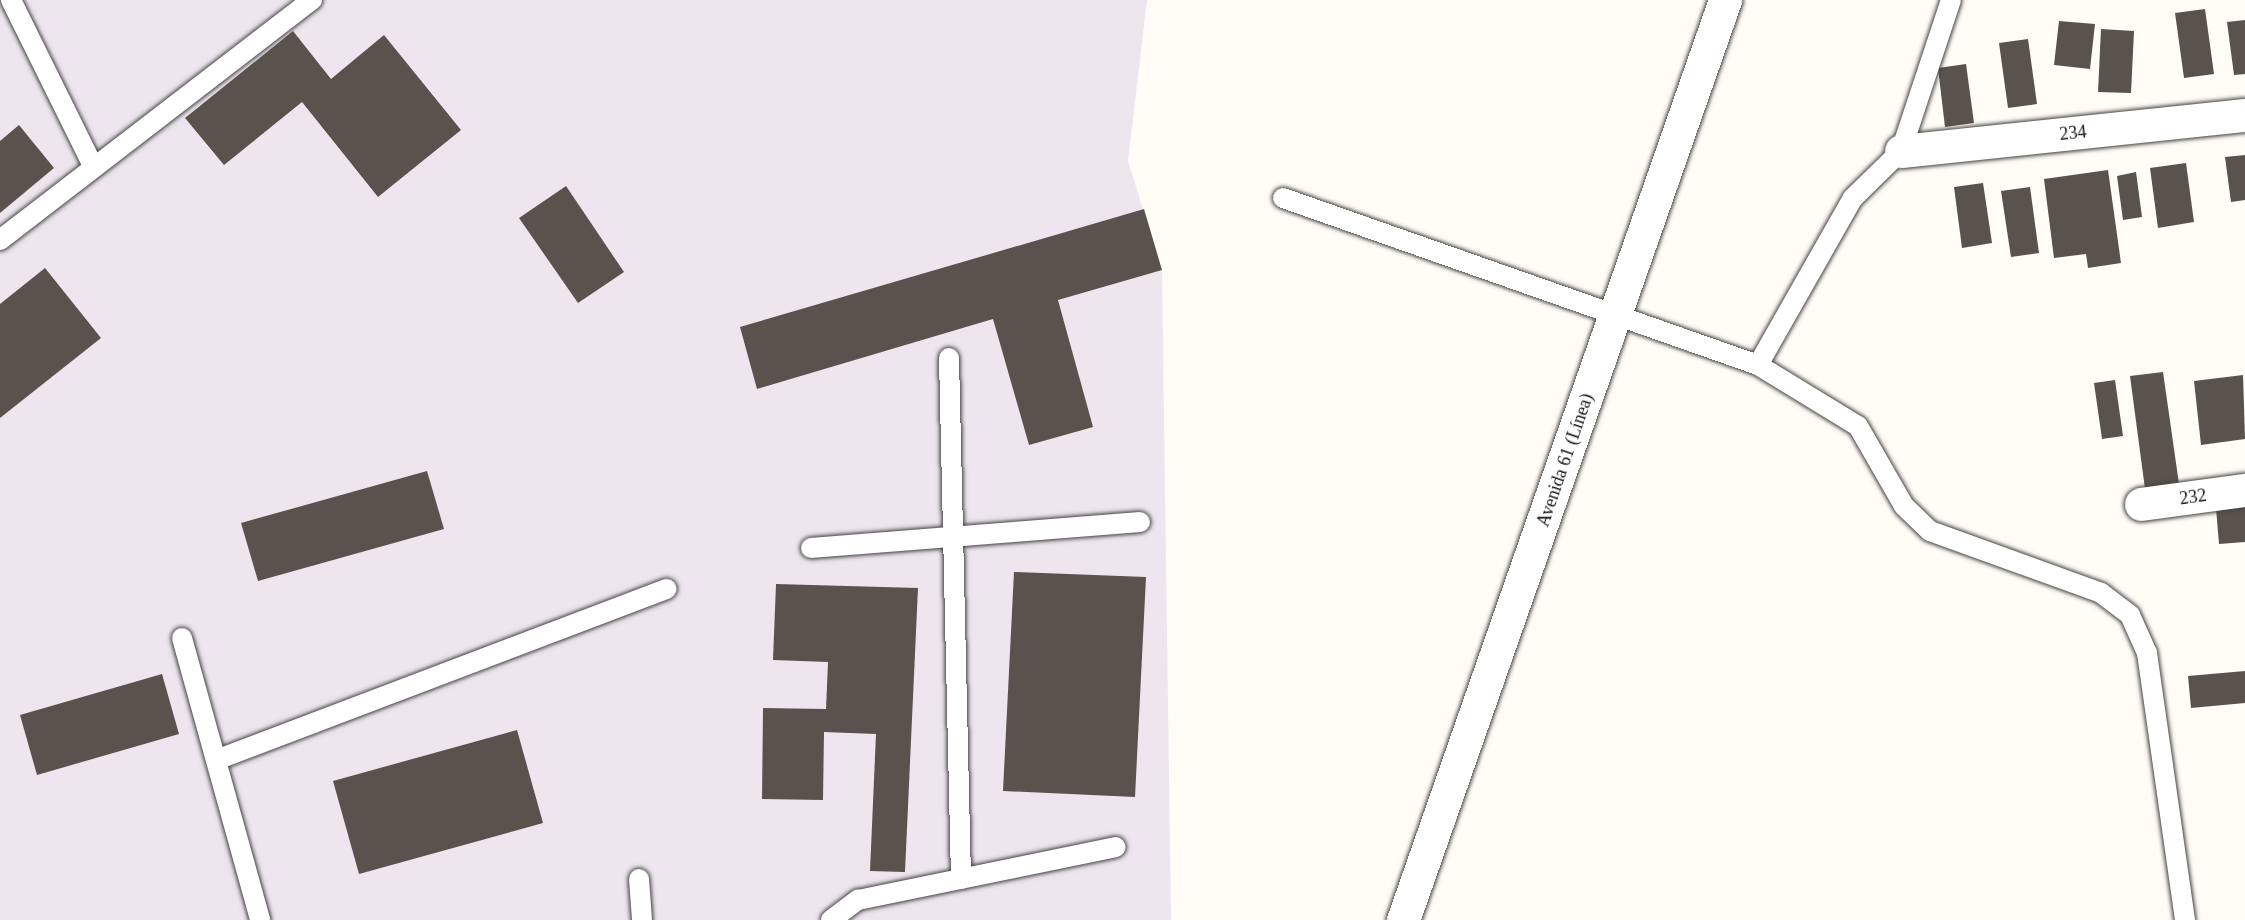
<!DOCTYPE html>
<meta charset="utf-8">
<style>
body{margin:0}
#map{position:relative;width:2245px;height:920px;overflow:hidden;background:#fffdf5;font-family:Georgia,serif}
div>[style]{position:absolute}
.industrial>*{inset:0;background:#eee6ef}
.building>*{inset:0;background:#5a524d}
.roads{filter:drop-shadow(0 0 2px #444) drop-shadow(0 0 2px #444)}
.lane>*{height:20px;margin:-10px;padding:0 10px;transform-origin:10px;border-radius:10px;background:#fff}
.street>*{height:33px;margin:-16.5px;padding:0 16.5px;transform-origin:16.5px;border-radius:16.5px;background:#fff}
span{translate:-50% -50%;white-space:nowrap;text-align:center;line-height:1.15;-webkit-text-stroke:6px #fff;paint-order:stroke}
.street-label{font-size:18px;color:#111}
</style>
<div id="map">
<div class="industrial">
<div style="clip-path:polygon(0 0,1147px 0,1128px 161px,1162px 270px,1171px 920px,0 920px)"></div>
</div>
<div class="building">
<div style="clip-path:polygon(2205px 9px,2214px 74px,2184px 78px,2175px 13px)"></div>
<div style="clip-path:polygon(2245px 20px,2245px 74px,2234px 75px,2227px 22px)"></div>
<div style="clip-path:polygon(2059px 21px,2095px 24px,2090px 69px,2054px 65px)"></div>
<div style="clip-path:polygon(2101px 29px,2134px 31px,2131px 93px,2098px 92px)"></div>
<div style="clip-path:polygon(293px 31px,331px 79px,384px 35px,461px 130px,378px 197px,302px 102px,224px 165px,185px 118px)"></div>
<div style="clip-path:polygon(2028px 39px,2037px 104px,2008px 108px,1999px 43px)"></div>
<div style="clip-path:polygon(1966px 64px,1974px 123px,1945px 127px,1938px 68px)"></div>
<div style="clip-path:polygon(19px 125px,54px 168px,0 213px,0 141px)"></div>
<div style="clip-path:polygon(2245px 155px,2245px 200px,2231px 202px,2225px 157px)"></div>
<div style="clip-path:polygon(2186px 163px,2194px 222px,2158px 228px,2150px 168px)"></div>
<div style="clip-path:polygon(2108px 170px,2121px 263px,2088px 268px,2086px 254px,2054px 258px,2044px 179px)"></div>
<div style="clip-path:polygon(2136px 172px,2142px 217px,2123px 220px,2117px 176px)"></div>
<div style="clip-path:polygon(1983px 183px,1992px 243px,1962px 248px,1954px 187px)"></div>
<div style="clip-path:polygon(566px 186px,624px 272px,578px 303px,519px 218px)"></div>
<div style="clip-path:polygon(2030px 187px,2039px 253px,2011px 257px,2001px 191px)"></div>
<div style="clip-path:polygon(1144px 209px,1162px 270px,1058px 300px,1093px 427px,1029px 445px,993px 319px,757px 389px,740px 327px)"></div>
<div style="clip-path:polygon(45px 268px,101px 338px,0 418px,0 304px)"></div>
<div style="clip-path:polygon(2163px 372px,2179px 484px,2145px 489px,2130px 376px)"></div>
<div style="clip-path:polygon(2243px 375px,2245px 439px,2201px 445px,2194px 381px)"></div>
<div style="clip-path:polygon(2115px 380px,2123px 436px,2102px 439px,2094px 383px)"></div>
<div style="clip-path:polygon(427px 471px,444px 529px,258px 581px,241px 523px)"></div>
<div style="clip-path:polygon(2245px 506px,2245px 542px,2219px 544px,2216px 508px)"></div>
<div style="clip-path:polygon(1014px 572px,1146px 577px,1135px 797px,1003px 791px)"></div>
<div style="clip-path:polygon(776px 584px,918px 588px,905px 872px,870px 871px,876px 734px,824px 732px,823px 800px,762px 799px,763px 708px,826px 709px,828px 662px,773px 660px)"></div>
<div style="clip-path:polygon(2245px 671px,2245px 703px,2191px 708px,2188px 676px)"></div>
<div style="clip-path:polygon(162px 674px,179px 734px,37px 775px,20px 715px)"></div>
<div style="clip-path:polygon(517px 730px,543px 823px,359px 874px,333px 781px)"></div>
</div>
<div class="roads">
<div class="lane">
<div style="left:11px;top:0;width:185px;rotate:63.7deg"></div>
<div style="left:1283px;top:198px;width:504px;rotate:19.37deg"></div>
<div style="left:1758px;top:365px;width:117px;rotate:31.4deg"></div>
<div style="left:1858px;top:426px;width:92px;rotate:60.1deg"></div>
<div style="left:1904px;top:506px;width:36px;rotate:44deg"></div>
<div style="left:1930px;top:531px;width:182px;rotate:19.9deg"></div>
<div style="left:2101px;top:593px;width:36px;rotate:37deg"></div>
<div style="left:2130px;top:615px;width:42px;rotate:65.9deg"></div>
<div style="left:2147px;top:653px;width:270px;rotate:81.9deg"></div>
<div style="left:0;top:240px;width:394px;rotate:-37.6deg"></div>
<div style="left:949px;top:358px;width:521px;rotate:88.68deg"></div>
<div style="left:1758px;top:365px;width:192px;rotate:-60.4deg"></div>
<div style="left:1853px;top:198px;width:67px;rotate:-44.4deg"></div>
<div style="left:1901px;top:151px;width:159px;rotate:-71.7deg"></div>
<div style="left:811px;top:548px;width:330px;rotate:-4.5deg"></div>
<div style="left:182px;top:638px;width:293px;rotate:74.5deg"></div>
<div style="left:216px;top:760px;width:482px;rotate:-20.8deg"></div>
<div style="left:639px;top:879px;width:41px;rotate:85.8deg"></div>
<div style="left:831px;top:920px;width:34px;rotate:-37deg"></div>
<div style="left:858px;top:900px;width:263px;rotate:-11.6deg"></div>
</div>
<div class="street">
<div style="left:1901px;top:151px;width:346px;rotate:-6deg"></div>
<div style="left:2141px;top:504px;width:105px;rotate:-7.7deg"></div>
<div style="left:1403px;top:920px;width:975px;rotate:-70.71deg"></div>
</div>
</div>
<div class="street-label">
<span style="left:2073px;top:133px;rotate:-6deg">234</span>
<span style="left:1565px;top:460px;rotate:-71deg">Avenida 61 (Línea)</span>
<span style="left:2193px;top:497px;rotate:-8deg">232</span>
</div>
</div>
